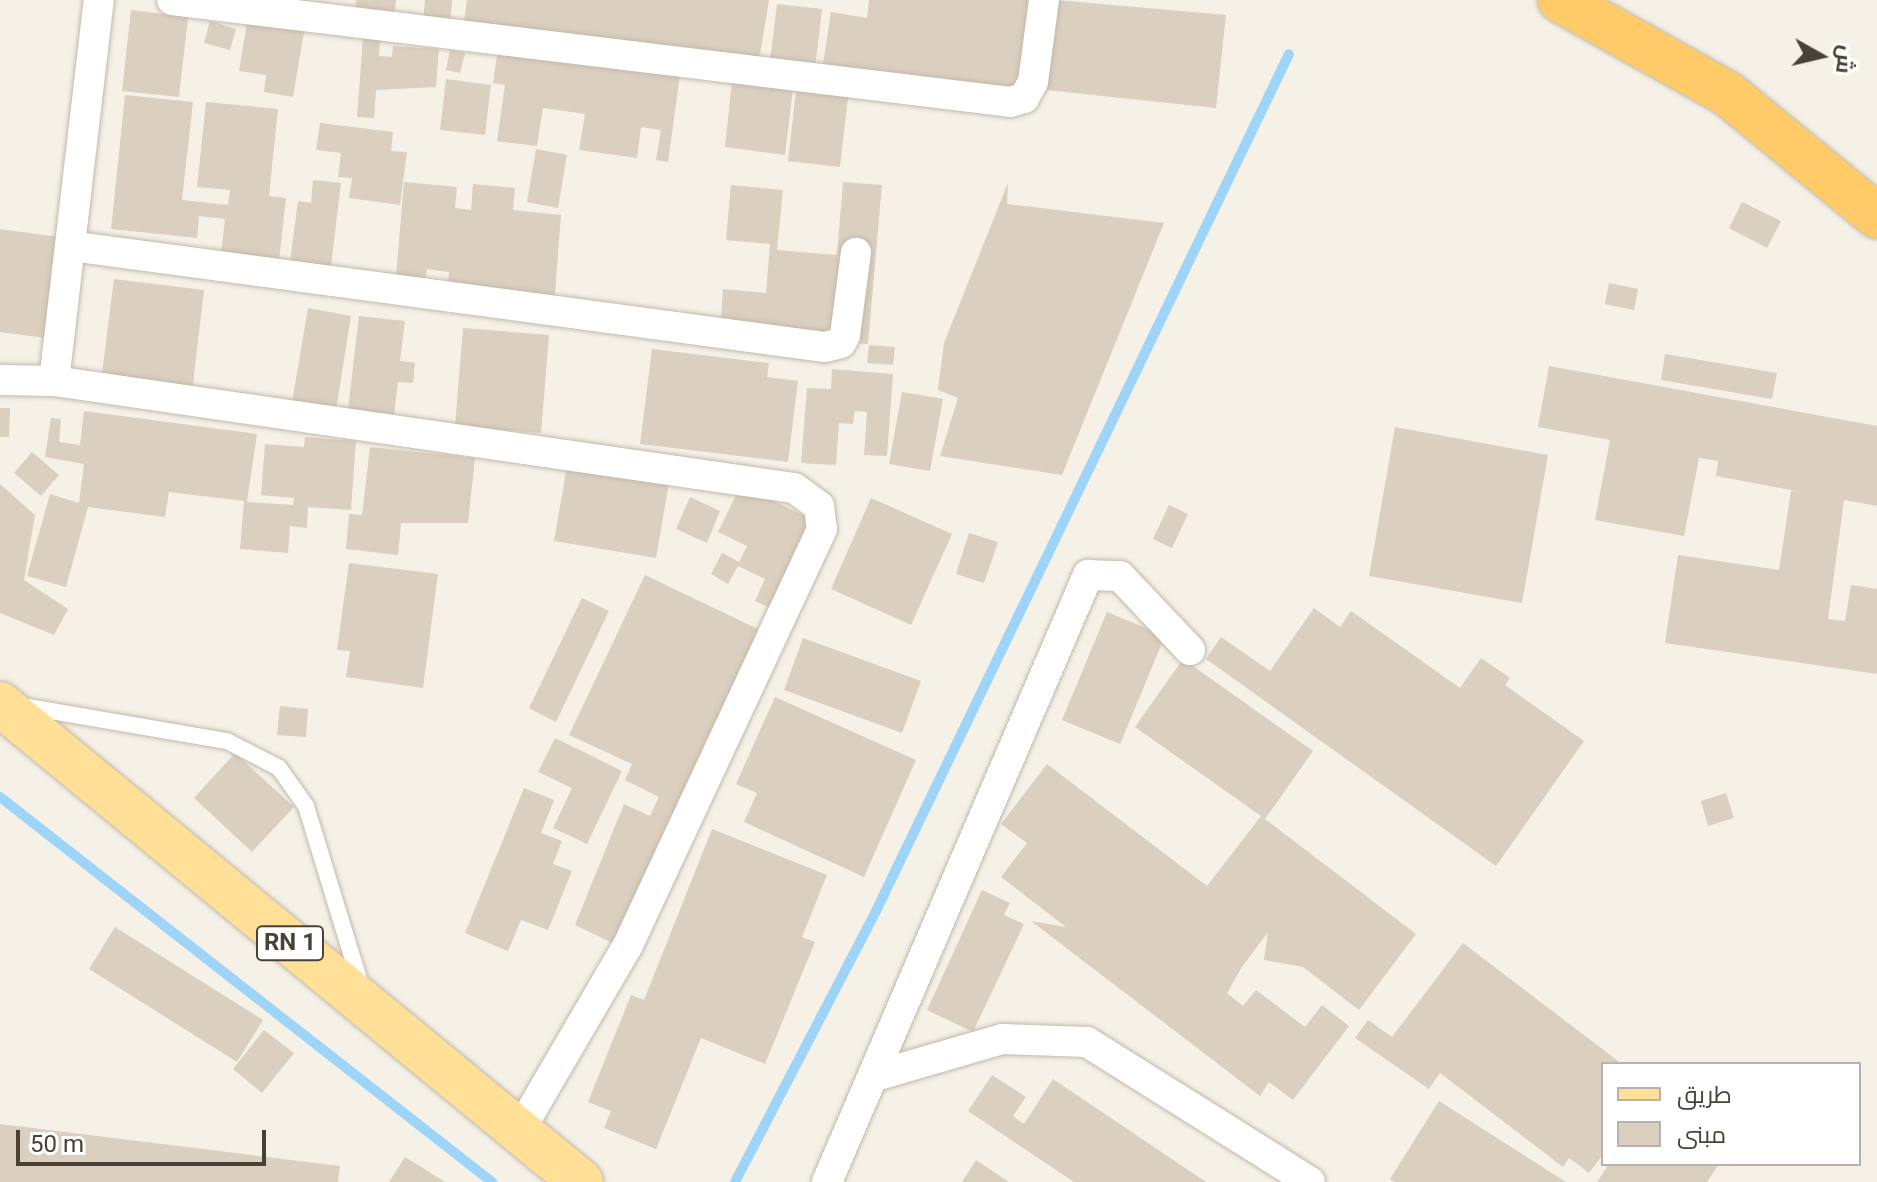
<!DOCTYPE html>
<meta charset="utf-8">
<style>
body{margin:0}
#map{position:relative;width:1877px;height:1182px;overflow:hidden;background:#f5f1e7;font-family:Roboto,Cairo,sans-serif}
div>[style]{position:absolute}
.stream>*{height:10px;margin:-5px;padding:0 5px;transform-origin:5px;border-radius:5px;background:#9ed4f7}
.building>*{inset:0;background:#dbcfbf}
.roads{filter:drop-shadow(0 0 2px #c2b9a9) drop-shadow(0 0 2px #c2b9a9)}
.lane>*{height:16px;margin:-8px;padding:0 8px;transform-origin:8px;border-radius:8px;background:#fff}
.street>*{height:30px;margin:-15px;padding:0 15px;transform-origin:15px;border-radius:15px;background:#fff}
.primary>*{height:44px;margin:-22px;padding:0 22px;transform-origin:22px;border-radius:22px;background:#ffe096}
.highway>*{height:44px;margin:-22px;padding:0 22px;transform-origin:22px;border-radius:22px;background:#ffcb68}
span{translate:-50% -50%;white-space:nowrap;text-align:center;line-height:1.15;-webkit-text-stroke:7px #fff;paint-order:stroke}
.shield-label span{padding:2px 6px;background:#fff;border:2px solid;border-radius:6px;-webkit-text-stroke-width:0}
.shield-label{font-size:24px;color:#494135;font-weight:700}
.legend{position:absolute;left:1601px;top:1062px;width:260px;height:104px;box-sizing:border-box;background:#fff;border:2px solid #b6b3ae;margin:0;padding:10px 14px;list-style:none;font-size:24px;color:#494135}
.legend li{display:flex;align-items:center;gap:16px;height:40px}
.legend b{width:40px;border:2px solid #b6b3ae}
.north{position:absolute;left:1781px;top:16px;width:80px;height:80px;-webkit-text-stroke:6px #fff;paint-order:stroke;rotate:98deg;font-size:22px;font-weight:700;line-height:32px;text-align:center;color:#494135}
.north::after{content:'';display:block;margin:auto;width:28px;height:36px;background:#494135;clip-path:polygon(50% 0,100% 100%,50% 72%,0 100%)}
.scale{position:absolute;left:16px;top:1130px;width:250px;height:36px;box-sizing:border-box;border:4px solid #494135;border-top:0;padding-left:10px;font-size:24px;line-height:28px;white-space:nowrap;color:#494135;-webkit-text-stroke:6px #fff;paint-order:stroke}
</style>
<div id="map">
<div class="stream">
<div style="left:0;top:797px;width:625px;rotate:38.04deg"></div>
<div style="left:735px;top:1182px;width:305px;rotate:-62.5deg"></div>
<div style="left:876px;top:911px;width:951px;rotate:-64.27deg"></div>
</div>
<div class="building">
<div style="clip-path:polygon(356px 0,396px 0,394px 17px,355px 12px)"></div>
<div style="clip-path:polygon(425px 0,452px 0,450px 25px,423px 22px)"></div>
<div style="clip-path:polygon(467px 0,769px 0,758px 67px,464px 21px)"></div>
<div style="clip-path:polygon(869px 0,1036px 0,1022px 91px,823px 64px,831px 12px,867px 18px)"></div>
<div style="clip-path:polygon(1056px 0,1226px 15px,1216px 108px,1046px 90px)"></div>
<div style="clip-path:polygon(777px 4px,822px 9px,815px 68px,770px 62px)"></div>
<div style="clip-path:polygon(131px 10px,188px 17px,179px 97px,122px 91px)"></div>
<div style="clip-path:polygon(248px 16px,305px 26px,293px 97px,264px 92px,266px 75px,239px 71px)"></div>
<div style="clip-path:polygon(210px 21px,236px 29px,230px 50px,204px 43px)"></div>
<div style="clip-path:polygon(363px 37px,380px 38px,379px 56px,392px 57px,393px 46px,439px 49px,436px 87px,376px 90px,374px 118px,357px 117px)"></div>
<div style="clip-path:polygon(498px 49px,680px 75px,668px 162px,656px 160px,661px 130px,641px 127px,637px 158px,579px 150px,585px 114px,543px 108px,537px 146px,497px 141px,505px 85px,493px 83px)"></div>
<div style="clip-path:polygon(450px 50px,465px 53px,460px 73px,446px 70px)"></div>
<div style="clip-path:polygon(446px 79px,491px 85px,485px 135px,440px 130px)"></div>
<div style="clip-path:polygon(732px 81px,793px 88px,785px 155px,725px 147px)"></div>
<div style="clip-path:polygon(796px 91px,848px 97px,840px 167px,788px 161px)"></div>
<div style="clip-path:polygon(125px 95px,193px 102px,182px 200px,228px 205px,230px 190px,197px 187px,206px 102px,278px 109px,269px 196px,286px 198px,278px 270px,220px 264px,225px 219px,199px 216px,197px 238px,111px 229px)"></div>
<div style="clip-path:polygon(320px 123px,393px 132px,391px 151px,407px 152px,400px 205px,349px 198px,352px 178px,338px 177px,341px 153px,316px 150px)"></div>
<div style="clip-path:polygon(536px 149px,567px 155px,558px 208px,527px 202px)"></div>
<div style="clip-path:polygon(313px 180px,341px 183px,329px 282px,288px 277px,298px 201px,311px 203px)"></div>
<div style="clip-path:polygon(404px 182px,457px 187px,455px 208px,471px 210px,473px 184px,515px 188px,513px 210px,561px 215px,554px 306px,447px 297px,449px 272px,427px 269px,424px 290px,395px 287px)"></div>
<div style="clip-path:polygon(843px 182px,882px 185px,868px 344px,720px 331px,723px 289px,766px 293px,770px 244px,726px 240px,731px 185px,783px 190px,777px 250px,837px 255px)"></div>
<div style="clip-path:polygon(1008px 183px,1007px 204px,1164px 223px,1062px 475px,940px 456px,958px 398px,938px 390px,944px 343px)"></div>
<div style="clip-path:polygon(1742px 202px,1781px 221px,1767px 248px,1729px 228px)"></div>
<div style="clip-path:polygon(0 229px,66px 238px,53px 339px,0 332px)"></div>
<div style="clip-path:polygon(114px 279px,204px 290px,192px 392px,101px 381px)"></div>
<div style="clip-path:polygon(1609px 283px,1638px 289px,1634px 310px,1605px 304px)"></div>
<div style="clip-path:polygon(308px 308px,351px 316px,336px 410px,292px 402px)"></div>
<div style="clip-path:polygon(359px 316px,405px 321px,400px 361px,415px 363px,413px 383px,398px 382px,394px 415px,348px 409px)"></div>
<div style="clip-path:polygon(463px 328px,549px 335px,541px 433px,455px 426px)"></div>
<div style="clip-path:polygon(869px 345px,895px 347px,893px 365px,867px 363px)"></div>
<div style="clip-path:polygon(652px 349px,769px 363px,767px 377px,798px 381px,788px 462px,640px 444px)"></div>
<div style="clip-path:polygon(1665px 354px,1777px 373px,1772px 399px,1661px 380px)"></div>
<div style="clip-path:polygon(1549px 366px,1877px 426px,1877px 506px,1844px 500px,1828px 619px,1845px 621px,1851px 585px,1877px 589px,1877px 674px,1665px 643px,1678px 555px,1779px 570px,1791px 491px,1802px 492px,1716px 476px,1718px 461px,1699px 458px,1684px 536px,1595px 520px,1610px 440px,1538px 427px)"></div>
<div style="clip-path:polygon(832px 369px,893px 374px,887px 456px,864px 455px,867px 412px,855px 411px,853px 424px,839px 423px,836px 465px,801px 463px,807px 388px,831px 389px)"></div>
<div style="clip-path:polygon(902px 392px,943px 399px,930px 471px,889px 464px)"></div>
<div style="clip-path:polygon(0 408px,10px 408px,9px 437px,0 437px)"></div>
<div style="clip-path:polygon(84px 411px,257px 434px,247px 502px,293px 505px,294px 498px,261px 495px,265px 444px,304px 447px,305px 437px,356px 441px,351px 510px,308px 507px,307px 528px,290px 526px,288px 553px,240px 549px,244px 501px,169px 492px,165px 517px,88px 507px,66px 587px,27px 576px,50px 494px,79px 503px,84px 464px,45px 457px,51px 418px,61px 419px,59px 442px,80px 445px)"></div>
<div style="clip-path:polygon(1395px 427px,1548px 455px,1522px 603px,1369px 576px)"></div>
<div style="clip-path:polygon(370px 447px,475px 458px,468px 523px,401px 523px,398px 555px,346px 549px,349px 514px,362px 515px)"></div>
<div style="clip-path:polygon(32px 452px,59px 475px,41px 496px,14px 473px)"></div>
<div style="clip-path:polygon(568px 460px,670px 477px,656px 558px,554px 541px)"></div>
<div style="clip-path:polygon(0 484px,35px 515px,24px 580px,68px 609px,54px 635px,0 613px)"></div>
<div style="clip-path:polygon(741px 485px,823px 525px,781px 613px,755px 601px,765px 579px,738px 566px,728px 584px,711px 574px,722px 553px,739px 562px,747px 546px,718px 532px)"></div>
<div style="clip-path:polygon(690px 497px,720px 511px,707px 543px,676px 529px)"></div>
<div style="clip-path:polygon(871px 498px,952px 534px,911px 625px,831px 589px)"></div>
<div style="clip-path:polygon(1169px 505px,1188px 514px,1172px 548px,1153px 539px)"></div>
<div style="clip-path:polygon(969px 533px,998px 542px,984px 583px,956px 574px)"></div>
<div style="clip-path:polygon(349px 563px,438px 574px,423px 688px,346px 677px,350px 651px,337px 650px)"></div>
<div style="clip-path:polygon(645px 575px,768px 634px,621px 947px,575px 925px,624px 804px,650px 816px,659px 797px,625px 780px,632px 764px,569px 735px)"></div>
<div style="clip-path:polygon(582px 598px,609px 611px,556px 722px,529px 708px)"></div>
<div style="clip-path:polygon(1314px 608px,1340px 627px,1351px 611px,1460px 688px,1481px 658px,1510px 678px,1505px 685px,1584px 741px,1496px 866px,1206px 659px,1221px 637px,1270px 671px)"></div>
<div style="clip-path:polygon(1107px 612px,1165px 636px,1120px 744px,1062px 720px)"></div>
<div style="clip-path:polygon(803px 638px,921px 681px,902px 733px,784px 690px)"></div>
<div style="clip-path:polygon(1183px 659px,1313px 751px,1265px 819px,1416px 934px,1359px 1010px,1303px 967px,1264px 960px,1268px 932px,1242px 967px,1227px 993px,1243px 1006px,1256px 990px,1305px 1027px,1322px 1005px,1349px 1026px,1293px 1100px,1269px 1082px,1260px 1096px,1031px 921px,1066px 927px,1001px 877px,1027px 843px,1001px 824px,1047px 764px,1207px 886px,1261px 816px,1135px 727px)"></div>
<div style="clip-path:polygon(775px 697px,916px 760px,864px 877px,744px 822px,757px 793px,736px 784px)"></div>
<div style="clip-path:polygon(280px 706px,308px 709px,306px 737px,277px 735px)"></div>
<div style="clip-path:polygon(555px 738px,622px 771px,587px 844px,553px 828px,572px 788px,538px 772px)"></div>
<div style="clip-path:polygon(235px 753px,294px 807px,252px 852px,194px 798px)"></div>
<div style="clip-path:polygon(524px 788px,554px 800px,541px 833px,562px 841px,553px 864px,572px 871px,548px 930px,521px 920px,508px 951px,465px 933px)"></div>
<div style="clip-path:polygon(1726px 793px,1734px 818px,1708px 826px,1701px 801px)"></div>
<div style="clip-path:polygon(712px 829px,827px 875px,802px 937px,815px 942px,765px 1064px,701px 1038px,656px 1149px,604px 1128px,611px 1111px,588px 1102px,631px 995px,644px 1000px)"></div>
<div style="clip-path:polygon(982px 890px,1010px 903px,1004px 915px,1024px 924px,973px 1032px,927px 1010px)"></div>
<div style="clip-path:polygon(115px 927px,263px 1020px,237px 1062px,89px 969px)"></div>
<div style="clip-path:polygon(1463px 943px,1622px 1064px,1603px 1064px,1603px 1154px,1589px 1173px,1569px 1158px,1563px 1167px,1440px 1073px,1429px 1089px,1355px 1038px,1368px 1020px,1392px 1037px)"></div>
<div style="clip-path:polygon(264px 1030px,294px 1053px,262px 1093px,233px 1069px)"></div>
<div style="clip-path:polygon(992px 1075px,1026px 1097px,1013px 1116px,1024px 1124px,1053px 1079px,1206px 1182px,1074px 1182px,968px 1111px)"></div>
<div style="clip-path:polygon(1439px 1101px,1566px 1182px,1395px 1182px,1390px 1179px)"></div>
<div style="clip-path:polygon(0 1124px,340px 1166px,338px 1182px,0 1182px)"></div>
<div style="clip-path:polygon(405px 1157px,445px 1182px,389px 1182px)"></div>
<div style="clip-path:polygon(976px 1160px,1009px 1182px,962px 1182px)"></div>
<div style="clip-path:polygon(1609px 1164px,1719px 1164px,1707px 1182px,1597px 1182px)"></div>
</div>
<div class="roads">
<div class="lane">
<div style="left:22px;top:706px;width:208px;rotate:9.7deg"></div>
<div style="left:227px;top:741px;width:59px;rotate:27.4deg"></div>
<div style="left:279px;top:768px;width:47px;rotate:54.6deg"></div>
<div style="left:306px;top:806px;width:191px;rotate:73deg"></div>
</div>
<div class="street">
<div style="left:172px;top:0;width:844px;rotate:6.94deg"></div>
<div style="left:1010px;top:102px;width:15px;rotate:-16deg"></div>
<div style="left:1024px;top:98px;width:18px;rotate:-61deg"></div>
<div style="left:1033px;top:82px;width:83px;rotate:-82.4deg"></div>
<div style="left:70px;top:246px;width:762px;rotate:7.62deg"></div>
<div style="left:825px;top:347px;width:16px;rotate:-14deg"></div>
<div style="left:841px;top:343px;width:9px;rotate:-63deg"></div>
<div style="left:845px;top:335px;width:83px;rotate:-82.4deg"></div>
<div style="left:0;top:380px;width:54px;rotate:1.1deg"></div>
<div style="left:54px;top:381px;width:748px;rotate:8.23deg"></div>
<div style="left:794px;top:488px;width:31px;rotate:36deg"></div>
<div style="left:819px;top:506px;width:23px;rotate:83deg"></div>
<div style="left:822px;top:529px;width:459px;rotate:115deg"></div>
<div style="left:628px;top:945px;width:214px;rotate:120.3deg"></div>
<div style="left:54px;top:381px;width:384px;rotate:-83.3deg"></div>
<div style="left:875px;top:1076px;width:132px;rotate:-16.2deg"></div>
<div style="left:1002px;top:1039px;width:85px;rotate:2deg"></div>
<div style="left:1087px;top:1042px;width:263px;rotate:32.1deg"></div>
<div style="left:827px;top:1182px;width:661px;rotate:-66.73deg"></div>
<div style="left:1088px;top:575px;width:32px;rotate:2deg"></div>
<div style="left:1120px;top:576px;width:102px;rotate:46.6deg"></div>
</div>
<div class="primary">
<div style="left:0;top:704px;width:752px;rotate:39.44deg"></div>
</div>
<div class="highway">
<div style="left:1560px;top:0;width:193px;rotate:29.2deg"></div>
<div style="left:1728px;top:94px;width:193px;rotate:39.3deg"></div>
</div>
</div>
<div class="shield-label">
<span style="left:290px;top:943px">RN 1</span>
</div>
<ul class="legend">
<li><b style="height:10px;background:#ffe096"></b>طريق</li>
<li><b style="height:22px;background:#dbcfbf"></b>مبنى</li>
</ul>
<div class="north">ش</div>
<div class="scale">50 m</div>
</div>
